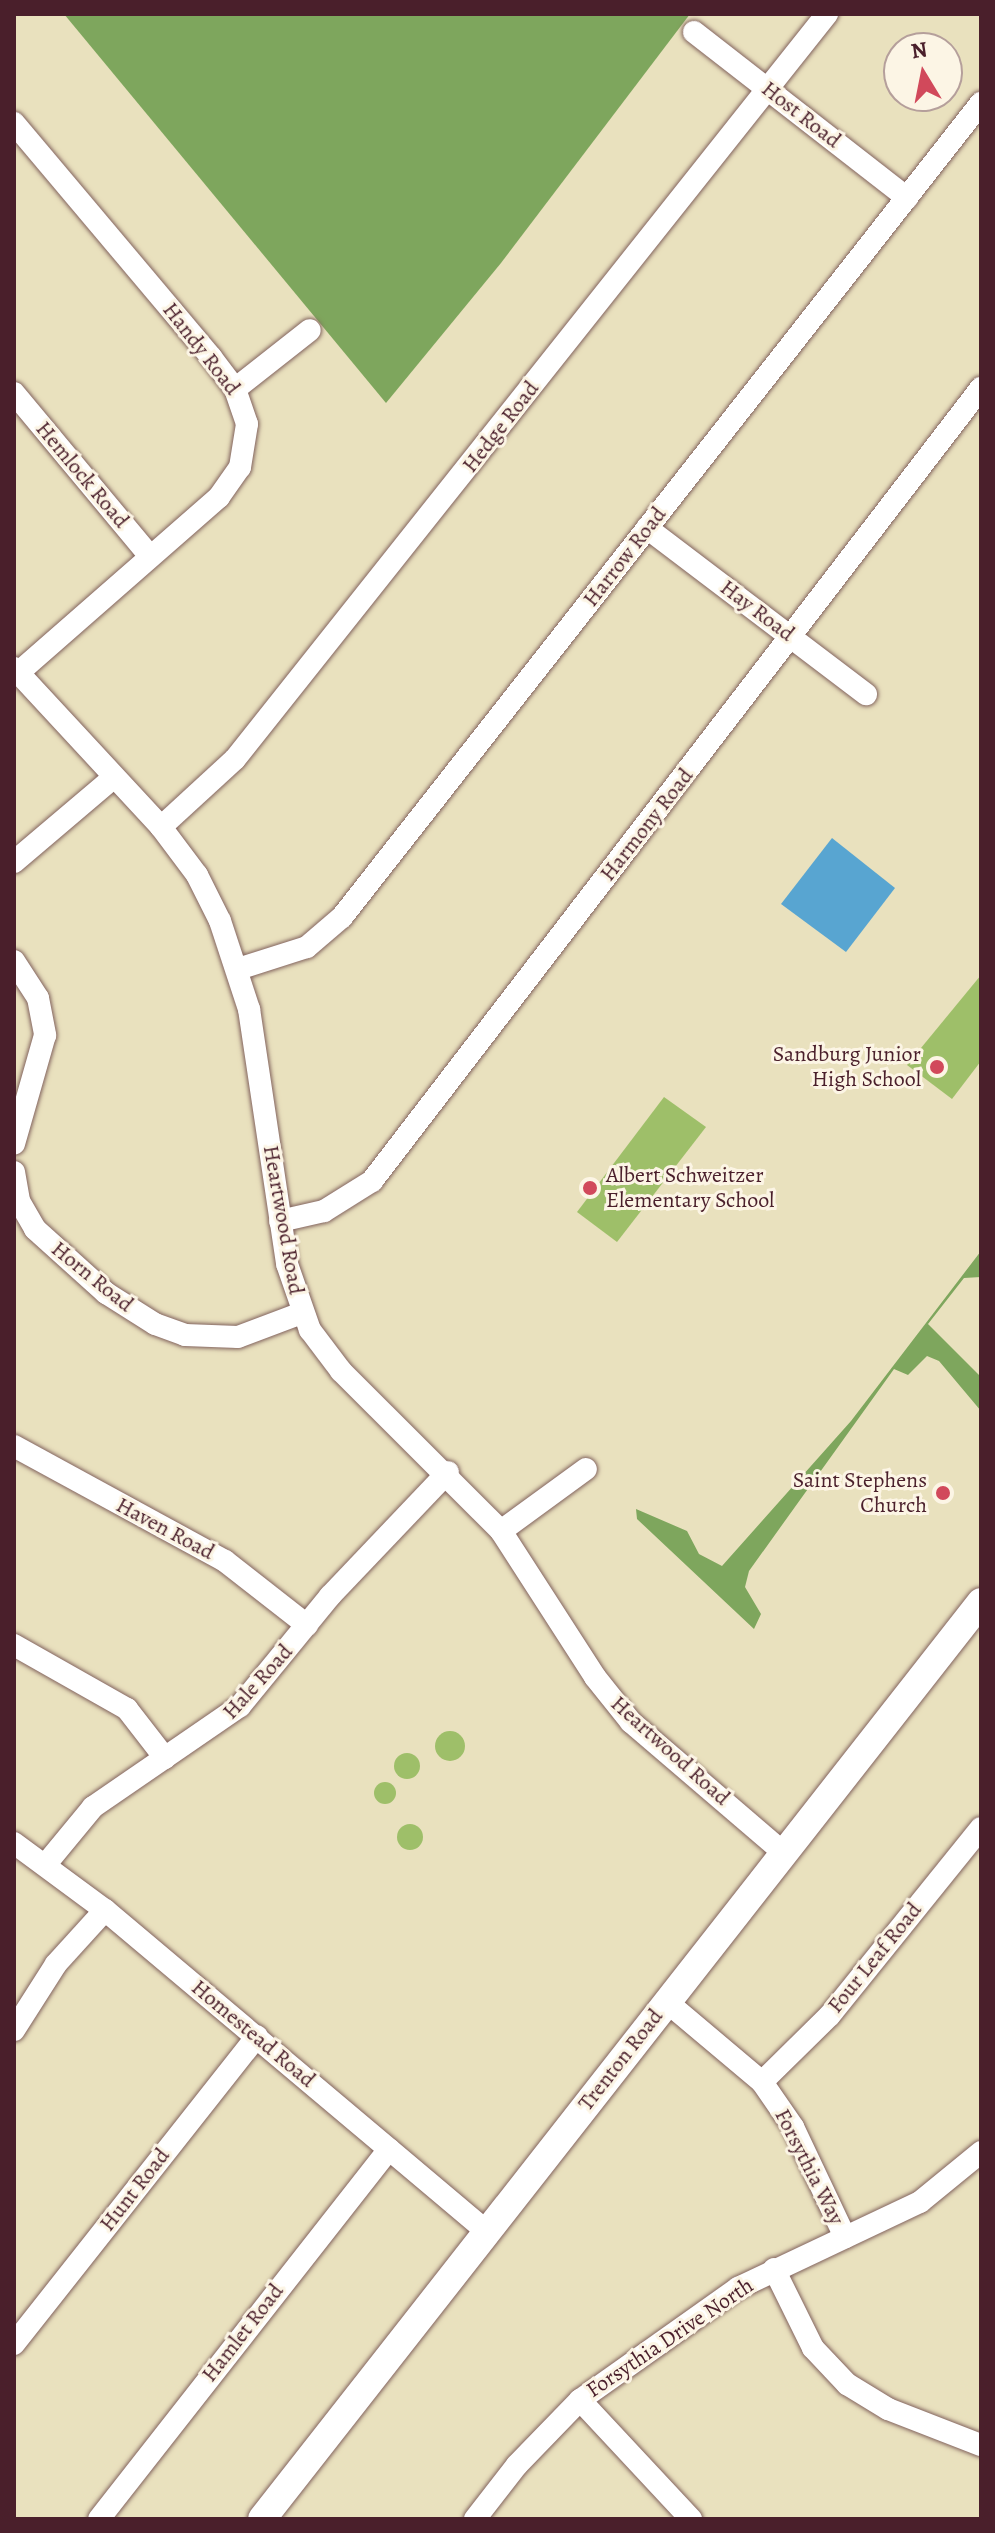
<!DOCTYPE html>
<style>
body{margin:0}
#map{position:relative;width:995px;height:2533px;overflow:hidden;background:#e9e1be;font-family:Alegreya,serif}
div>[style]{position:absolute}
.green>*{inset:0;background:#9ebf69}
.round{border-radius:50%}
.forest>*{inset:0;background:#7ea65d}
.water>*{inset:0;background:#58a5d1}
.roads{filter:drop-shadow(0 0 2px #82635e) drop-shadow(0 0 2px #82635e)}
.minor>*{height:22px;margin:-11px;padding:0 11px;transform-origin:11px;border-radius:11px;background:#fff}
.major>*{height:28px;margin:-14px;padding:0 14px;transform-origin:14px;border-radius:14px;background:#fff}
.dots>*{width:22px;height:22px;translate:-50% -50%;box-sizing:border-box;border:4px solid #fcf5e5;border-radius:50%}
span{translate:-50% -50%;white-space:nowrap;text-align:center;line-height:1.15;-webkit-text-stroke:6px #fcf5e5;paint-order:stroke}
.street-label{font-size:22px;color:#4a1f2b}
.poi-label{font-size:22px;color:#4a1f2b}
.right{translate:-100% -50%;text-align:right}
.left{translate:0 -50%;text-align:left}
.frame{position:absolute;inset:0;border:16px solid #4a1f2b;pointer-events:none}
.north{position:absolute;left:883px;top:32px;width:80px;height:80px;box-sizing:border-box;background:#fcf5e5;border:2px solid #b59f9b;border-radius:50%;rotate:350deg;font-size:22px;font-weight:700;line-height:32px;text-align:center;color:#4a1f2b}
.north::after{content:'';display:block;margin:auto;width:28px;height:36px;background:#d1495b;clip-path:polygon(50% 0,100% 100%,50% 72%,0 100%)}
</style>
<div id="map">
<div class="green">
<div style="clip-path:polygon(981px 975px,981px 1061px,952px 1099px,907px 1065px)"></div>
<div style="clip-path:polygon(664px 1097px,706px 1127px,617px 1242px,577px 1212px)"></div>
<div class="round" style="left:435px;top:1731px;width:30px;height:30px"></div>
<div class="round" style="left:394px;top:1753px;width:26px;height:26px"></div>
<div class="round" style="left:374px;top:1782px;width:22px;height:22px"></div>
<div class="round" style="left:397px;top:1824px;width:26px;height:26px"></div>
</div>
<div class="forest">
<div style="clip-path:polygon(64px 14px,690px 14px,501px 263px,386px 403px)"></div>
<div style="clip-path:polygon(981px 1251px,981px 1277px,964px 1278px,928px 1324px,981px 1377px,981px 1411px,939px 1361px,927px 1356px,908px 1375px,894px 1369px,749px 1571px,745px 1587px,761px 1614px,754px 1629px,637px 1519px,636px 1509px,687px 1531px,699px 1554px,722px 1566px,851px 1421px)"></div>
</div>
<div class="water">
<div style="clip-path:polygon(832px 838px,895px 888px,846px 952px,781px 904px)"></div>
</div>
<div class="roads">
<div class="minor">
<div style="left:694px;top:32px;width:270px;rotate:37.9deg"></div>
<div style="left:14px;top:123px;width:306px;rotate:49.9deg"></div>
<div style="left:211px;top:357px;width:40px;rotate:53deg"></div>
<div style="left:235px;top:389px;width:37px;rotate:71deg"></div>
<div style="left:247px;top:424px;width:44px;rotate:99.2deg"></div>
<div style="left:240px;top:467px;width:37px;rotate:125deg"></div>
<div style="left:219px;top:497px;width:267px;rotate:138.8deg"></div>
<div style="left:235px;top:389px;width:95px;rotate:-38.2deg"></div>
<div style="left:14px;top:393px;width:212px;rotate:50.2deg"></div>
<div style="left:647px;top:528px;width:275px;rotate:37.2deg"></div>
<div style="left:14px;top:668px;width:217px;rotate:47.2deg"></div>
<div style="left:161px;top:827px;width:60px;rotate:53.1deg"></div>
<div style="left:197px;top:875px;width:51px;rotate:63.4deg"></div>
<div style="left:220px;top:921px;width:93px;rotate:71.8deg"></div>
<div style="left:249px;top:1009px;width:258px;rotate:81.5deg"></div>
<div style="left:287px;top:1264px;width:70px;rotate:70.8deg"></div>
<div style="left:310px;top:1330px;width:51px;rotate:52.9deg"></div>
<div style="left:341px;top:1371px;width:226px;rotate:45deg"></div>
<div style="left:501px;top:1531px;width:174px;rotate:57.2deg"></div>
<div style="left:595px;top:1677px;width:58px;rotate:51.3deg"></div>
<div style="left:631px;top:1722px;width:203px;rotate:40.6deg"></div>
<div style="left:161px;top:827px;width:100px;rotate:-42.6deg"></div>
<div style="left:235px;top:759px;width:952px;rotate:-51.53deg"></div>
<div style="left:14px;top:862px;width:130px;rotate:-40.3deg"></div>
<div style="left:14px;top:961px;width:44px;rotate:57deg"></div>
<div style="left:38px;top:998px;width:38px;rotate:79deg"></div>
<div style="left:45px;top:1035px;width:113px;rotate:105.9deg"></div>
<div style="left:238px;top:969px;width:72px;rotate:-17.7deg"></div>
<div style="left:307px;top:947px;width:46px;rotate:-40.6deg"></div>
<div style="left:342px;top:917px;width:1035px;rotate:-51.87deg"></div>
<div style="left:14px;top:1172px;width:29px;rotate:80deg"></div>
<div style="left:19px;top:1201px;width:32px;rotate:60deg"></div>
<div style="left:35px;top:1229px;width:96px;rotate:42deg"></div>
<div style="left:106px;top:1293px;width:58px;rotate:32.3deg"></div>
<div style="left:155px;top:1324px;width:32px;rotate:20deg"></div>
<div style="left:185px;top:1335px;width:53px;rotate:2.2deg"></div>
<div style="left:238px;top:1337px;width:68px;rotate:-20.6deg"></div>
<div style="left:280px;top:1221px;width:45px;rotate:-12.8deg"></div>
<div style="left:324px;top:1211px;width:57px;rotate:-32deg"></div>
<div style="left:372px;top:1181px;width:1000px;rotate:-52.48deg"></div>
<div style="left:14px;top:1446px;width:240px;rotate:28.6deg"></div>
<div style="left:225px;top:1561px;width:104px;rotate:38deg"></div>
<div style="left:501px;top:1531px;width:105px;rotate:-36.1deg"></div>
<div style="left:14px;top:1645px;width:130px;rotate:29.5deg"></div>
<div style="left:127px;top:1709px;width:62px;rotate:52.2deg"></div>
<div style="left:14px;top:1843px;width:113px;rotate:36.4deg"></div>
<div style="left:105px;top:1910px;width:500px;rotate:40.1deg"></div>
<div style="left:46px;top:1864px;width:74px;rotate:-50.5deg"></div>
<div style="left:93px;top:1807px;width:178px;rotate:-34.5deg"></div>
<div style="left:240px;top:1706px;width:142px;rotate:-50.7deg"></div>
<div style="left:330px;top:1596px;width:171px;rotate:-46.4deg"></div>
<div style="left:667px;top:2002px;width:124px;rotate:40.1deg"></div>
<div style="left:762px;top:2082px;width:55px;rotate:55.4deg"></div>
<div style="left:793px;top:2127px;width:122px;rotate:64.7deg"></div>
<div style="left:14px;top:2030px;width:78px;rotate:-57.5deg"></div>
<div style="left:56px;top:1964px;width:73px;rotate:-47.8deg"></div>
<div style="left:762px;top:2082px;width:95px;rotate:-44.6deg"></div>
<div style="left:830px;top:2015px;width:240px;rotate:-51.1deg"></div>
<div style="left:774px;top:2269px;width:88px;rotate:63.7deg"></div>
<div style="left:813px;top:2348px;width:50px;rotate:46.6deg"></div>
<div style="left:847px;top:2384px;width:48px;rotate:31.4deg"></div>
<div style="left:888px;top:2409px;width:100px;rotate:21.2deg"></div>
<div style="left:14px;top:2344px;width:392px;rotate:-51.7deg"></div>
<div style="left:580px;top:2400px;width:163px;rotate:47deg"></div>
<div style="left:99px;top:2519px;width:470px;rotate:-51.9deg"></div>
<div style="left:475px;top:2519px;width:68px;rotate:-52.1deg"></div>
<div style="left:517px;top:2465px;width:91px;rotate:-45.9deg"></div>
<div style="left:580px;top:2400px;width:194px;rotate:-35.3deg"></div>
<div style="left:738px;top:2288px;width:201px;rotate:-25.3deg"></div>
<div style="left:920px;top:2202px;width:79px;rotate:-39.3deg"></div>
</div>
<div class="major">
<div style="left:262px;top:2519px;width:1165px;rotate:-51.9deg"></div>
</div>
</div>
<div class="dots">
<div style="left:937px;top:1067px;background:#d1495b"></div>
<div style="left:590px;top:1188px;background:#d1495b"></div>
<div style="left:943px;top:1493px;background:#d1495b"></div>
</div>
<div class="street-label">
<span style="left:801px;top:115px;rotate:38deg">Host Road</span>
<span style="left:201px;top:349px;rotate:52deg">Handy Road</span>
<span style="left:501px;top:427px;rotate:-52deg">Hedge Road</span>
<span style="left:82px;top:475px;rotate:50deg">Hemlock Road</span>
<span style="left:625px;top:557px;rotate:-52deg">Harrow Road</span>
<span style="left:757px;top:611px;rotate:37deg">Hay Road</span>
<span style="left:647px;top:825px;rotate:-52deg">Harmony Road</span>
<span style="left:283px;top:1220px;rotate:80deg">Heartwood Road</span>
<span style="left:92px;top:1277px;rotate:39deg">Horn Road</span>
<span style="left:165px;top:1529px;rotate:28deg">Haven Road</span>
<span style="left:258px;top:1682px;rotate:-48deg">Hale Road</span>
<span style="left:670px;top:1751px;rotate:42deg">Heartwood Road</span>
<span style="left:875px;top:1958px;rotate:-51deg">Four Leaf Road</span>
<span style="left:253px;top:2034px;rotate:40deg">Homestead Road</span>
<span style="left:621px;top:2060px;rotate:-52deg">Trenton Road</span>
<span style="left:809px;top:2167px;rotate:63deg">Forsythia Way</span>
<span style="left:135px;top:2190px;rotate:-52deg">Hunt Road</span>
<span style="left:243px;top:2333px;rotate:-52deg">Hamlet Road</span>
<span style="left:670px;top:2338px;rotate:-34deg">Forsythia Drive North</span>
</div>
<div class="poi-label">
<span class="right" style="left:921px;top:1067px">Sandburg Junior<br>High School</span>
<span class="left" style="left:606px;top:1188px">Albert Schweitzer<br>Elementary School</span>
<span class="right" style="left:927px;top:1493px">Saint Stephens<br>Church</span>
</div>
<div class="frame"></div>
<div class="north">N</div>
</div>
